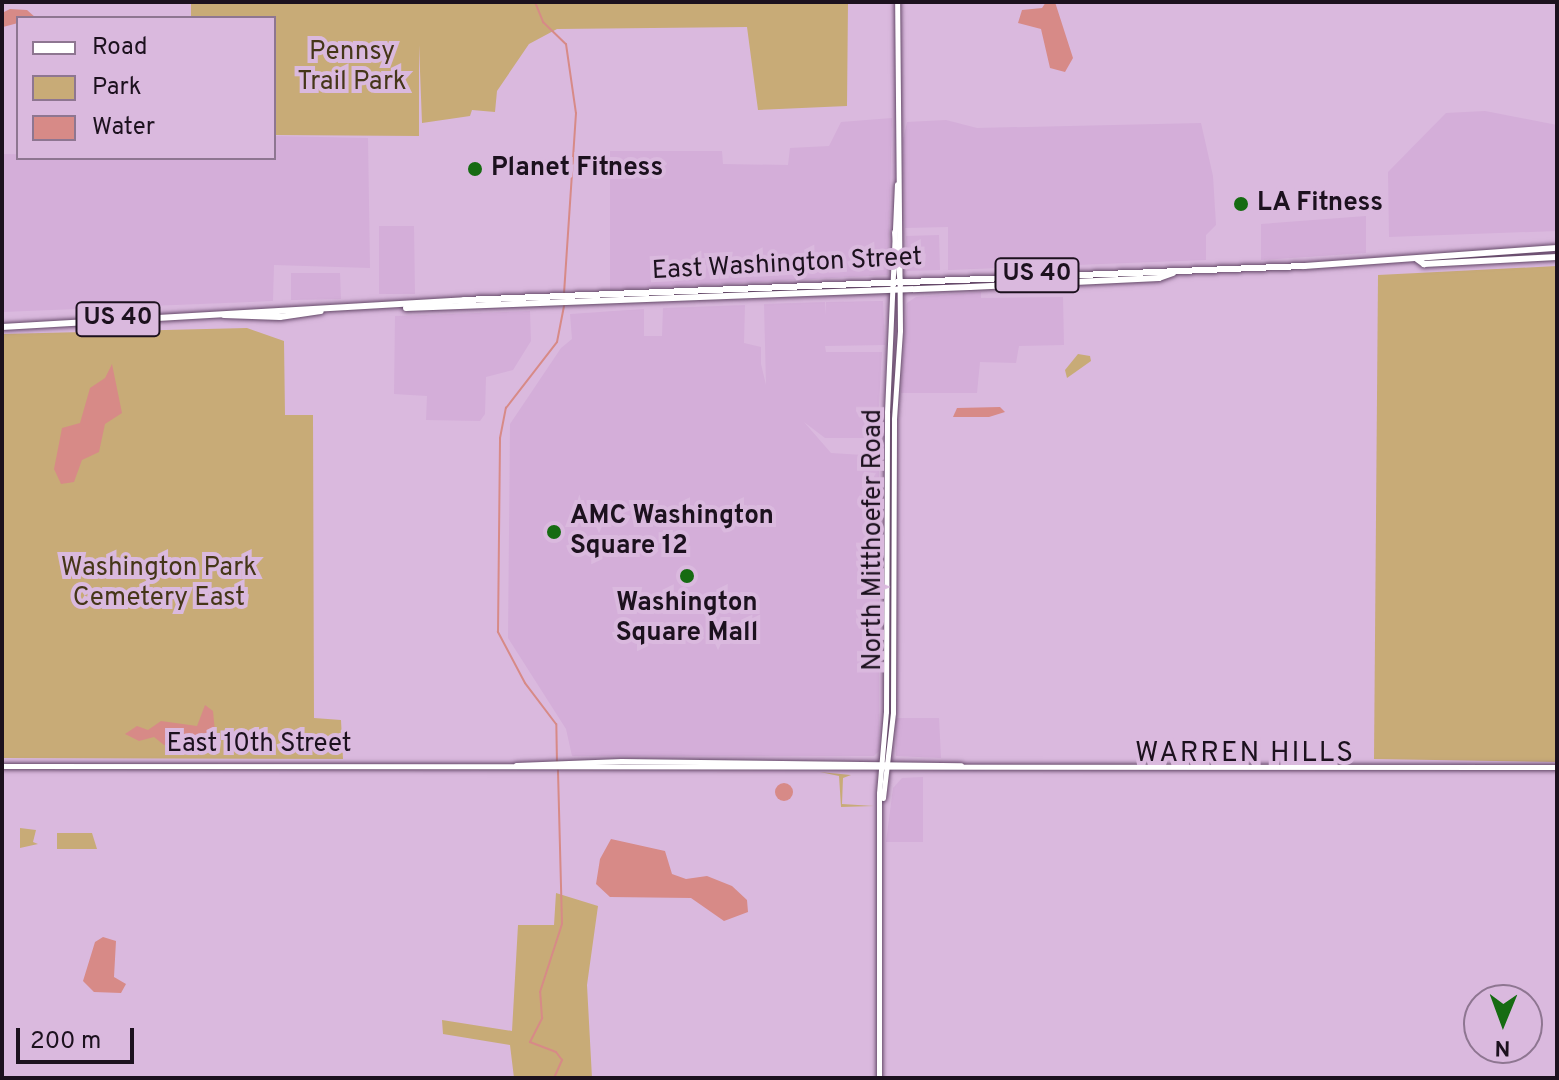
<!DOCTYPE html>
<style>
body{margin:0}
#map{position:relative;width:1559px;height:1080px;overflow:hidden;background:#dab9de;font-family:Overpass,sans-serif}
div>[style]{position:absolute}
.built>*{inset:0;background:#d4aed9}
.green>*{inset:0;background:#c8ab77}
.water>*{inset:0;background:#d78a87}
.round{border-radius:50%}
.stream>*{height:2px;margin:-1px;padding:0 1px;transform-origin:1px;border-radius:1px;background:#d78a87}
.roads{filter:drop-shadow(0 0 2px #644868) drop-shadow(0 0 2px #644868)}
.secondary>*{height:5px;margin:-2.5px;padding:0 2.5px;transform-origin:2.5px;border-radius:2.5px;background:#fff}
.primary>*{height:6px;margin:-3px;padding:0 3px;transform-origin:3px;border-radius:3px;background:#fff}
.dots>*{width:22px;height:22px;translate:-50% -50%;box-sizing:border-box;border:4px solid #dab9de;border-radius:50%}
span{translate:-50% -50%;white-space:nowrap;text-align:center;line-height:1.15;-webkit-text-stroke:8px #dab9de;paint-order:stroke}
.shield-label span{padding:2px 6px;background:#dab9de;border:2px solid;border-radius:6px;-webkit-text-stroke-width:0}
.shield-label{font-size:24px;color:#1c111e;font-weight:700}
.park-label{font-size:26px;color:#453618}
.poi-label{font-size:26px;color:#1c111e;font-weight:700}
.left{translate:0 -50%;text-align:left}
.street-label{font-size:26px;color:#1c111e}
.neighbourhood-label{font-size:28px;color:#1c111e;letter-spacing:2px}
.frame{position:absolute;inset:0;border:4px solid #1c111e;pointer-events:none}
.legend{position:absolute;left:16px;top:16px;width:260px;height:144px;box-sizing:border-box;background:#dab9de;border:2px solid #8e7691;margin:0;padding:10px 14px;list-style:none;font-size:24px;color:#1c111e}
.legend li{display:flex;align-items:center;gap:16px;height:40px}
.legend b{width:40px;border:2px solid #8e7691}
.north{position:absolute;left:1463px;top:984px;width:80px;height:80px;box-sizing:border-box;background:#dab9de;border:2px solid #8e7691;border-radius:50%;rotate:181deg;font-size:22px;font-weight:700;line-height:32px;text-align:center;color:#1c111e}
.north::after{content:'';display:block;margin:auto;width:28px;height:36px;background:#166b12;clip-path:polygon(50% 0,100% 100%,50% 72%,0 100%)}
.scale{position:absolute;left:16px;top:1028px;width:118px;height:36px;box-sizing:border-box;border:4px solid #1c111e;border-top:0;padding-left:10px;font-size:24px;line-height:28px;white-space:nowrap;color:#1c111e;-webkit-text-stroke:6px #dab9de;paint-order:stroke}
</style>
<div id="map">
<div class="built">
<div style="clip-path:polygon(1485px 111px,1557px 125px,1557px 231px,1389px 237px,1388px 172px,1446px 113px)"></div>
<div style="clip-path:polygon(892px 118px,888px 275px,610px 290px,610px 151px,722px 151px,723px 164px,788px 165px,790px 148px,829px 146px,841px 122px)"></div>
<div style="clip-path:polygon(946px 120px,977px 128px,1201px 123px,1213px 176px,1216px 225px,1206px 235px,1206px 260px,948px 270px,948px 227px,905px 228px,903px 140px,907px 122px)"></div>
<div style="clip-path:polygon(274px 136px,368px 138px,370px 268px,274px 265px,273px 301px,2px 312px,2px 154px,274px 158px)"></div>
<div style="clip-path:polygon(1366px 216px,1366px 253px,1261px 260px,1261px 224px)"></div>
<div style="clip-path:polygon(379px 226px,414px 226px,415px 294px,379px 294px)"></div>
<div style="clip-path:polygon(939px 235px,940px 270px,907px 271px,906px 236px)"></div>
<div style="clip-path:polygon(291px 273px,340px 273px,341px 299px,291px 300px)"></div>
<div style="clip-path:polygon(981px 292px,981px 298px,1063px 297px,1064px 345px,1019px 346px,1016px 363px,980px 362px,977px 393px,901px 393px,907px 303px,916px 297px)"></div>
<div style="clip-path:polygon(883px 301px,885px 345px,825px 346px,826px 352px,882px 352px,877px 438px,825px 438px,804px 422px,831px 453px,879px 456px,879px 751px,874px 756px,572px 756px,566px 729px,508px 638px,510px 424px,561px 348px,572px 339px,570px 314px,644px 309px,644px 336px,662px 336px,663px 308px,745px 305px,744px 343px,761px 347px,761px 364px,766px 385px,764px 304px,825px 302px,826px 316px,826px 302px)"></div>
<div style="clip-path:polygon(530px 311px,531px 341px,513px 370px,486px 377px,485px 414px,480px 421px,426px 420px,427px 396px,394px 394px,395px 316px)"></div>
<div style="clip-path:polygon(896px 718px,939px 718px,941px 758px,896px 756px)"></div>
<div style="clip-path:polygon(923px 777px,923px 842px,886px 842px,893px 788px,902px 778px)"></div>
</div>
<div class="green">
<div style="clip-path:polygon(191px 2px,848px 2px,847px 106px,758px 110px,747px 27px,557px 29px,529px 44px,497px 91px,495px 112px,472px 110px,470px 116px,422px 123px,419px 45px,419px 136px,274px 135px,274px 18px,191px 18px)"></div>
<div style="clip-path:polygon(1557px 266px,1557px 762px,1374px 759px,1378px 275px)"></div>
<div style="clip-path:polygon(247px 328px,284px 341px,285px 415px,313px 415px,314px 718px,341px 720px,343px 759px,2px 758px,2px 334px)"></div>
<div style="clip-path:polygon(1078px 354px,1090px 356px,1091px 361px,1067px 378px,1065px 370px)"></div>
<div style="clip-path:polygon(820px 772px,851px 775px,843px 778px,842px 804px,874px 806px,841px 807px,839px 776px)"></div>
<div style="clip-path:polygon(20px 828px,36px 830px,33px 842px,38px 844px,20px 848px)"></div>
<div style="clip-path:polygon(57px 833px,92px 833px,97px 849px,57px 849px)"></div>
<div style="clip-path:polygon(556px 893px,598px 906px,587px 985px,592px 1078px,514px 1078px,510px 1045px,443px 1034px,442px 1020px,512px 1031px,518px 925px,554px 925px)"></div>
</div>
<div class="water">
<div style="clip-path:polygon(1046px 2px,1055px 2px,1073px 58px,1065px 72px,1050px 68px,1041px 29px,1018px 23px,1022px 10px,1042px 8px)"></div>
<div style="clip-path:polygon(10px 9px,27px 10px,36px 18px,18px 18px,18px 23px,3px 27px,2px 13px)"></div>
<div style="clip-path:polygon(112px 364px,122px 413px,105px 424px,99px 452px,82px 460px,74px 482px,61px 484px,54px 469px,62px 428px,80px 423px,90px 388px,105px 378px)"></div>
<div style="clip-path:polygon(1000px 407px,1005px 412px,989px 417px,953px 417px,957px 408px)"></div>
<div style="clip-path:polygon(205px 705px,213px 711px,215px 732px,200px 743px,164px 745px,154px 737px,139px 741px,125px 734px,137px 726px,148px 730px,161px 721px,197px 726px)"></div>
<div class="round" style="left:775px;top:783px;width:18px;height:18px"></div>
<div style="clip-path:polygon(611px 839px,665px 851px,672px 874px,686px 879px,707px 876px,732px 886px,747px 900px,748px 912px,724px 921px,691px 898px,610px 897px,596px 884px,600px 859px)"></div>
<div style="clip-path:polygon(103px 937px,116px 941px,114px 977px,126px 984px,121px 993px,94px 992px,83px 981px,95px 942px)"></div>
</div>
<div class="stream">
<div style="left:535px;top:2px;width:22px;rotate:68deg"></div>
<div style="left:543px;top:22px;width:32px;rotate:44deg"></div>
<div style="left:566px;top:44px;width:70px;rotate:81.8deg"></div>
<div style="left:576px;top:113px;width:182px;rotate:93.8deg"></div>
<div style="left:557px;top:763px;width:39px;rotate:-91deg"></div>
<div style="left:556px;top:724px;width:51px;rotate:-127.1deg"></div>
<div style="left:525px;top:683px;width:58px;rotate:-117.9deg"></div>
<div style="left:498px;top:632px;width:194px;rotate:-89.4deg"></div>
<div style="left:500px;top:438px;width:31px;rotate:-79deg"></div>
<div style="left:506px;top:408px;width:83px;rotate:-52.3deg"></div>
<div style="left:557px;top:342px;width:38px;rotate:-79deg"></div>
<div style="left:554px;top:1078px;width:20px;rotate:-66deg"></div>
<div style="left:562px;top:1060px;width:10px;rotate:-127deg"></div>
<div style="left:556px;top:1052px;width:28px;rotate:-159deg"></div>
<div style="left:530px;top:1042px;width:27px;rotate:-63deg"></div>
<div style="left:542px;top:1018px;width:26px;rotate:-94deg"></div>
<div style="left:540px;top:992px;width:71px;rotate:-72.1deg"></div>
<div style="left:562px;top:924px;width:155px;rotate:-91.5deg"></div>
</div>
<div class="roads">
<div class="secondary">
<div style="left:894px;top:232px;width:53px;rotate:83.5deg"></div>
<div style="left:516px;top:765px;width:105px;rotate:-2.2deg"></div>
<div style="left:621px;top:761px;width:340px;rotate:0.7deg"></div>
<div style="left:2px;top:766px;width:1555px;rotate:0.04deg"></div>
<div style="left:883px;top:798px;width:86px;rotate:-83.3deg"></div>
<div style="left:893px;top:713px;width:294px;rotate:-89.8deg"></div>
<div style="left:894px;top:419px;width:89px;rotate:-86.1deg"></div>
<div style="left:900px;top:330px;width:328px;rotate:-90.5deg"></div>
<div style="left:879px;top:1078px;width:285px;rotate:-90deg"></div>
<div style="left:879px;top:793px;width:81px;rotate:-85.1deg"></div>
<div style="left:886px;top:712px;width:300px;rotate:-89.8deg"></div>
<div style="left:887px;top:412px;width:228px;rotate:-87.5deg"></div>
</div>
<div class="primary">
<div style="left:1417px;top:259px;width:9px;rotate:36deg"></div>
<div style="left:1424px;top:264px;width:133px;rotate:-3deg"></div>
<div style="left:406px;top:308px;width:564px;rotate:-2.13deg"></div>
<div style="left:970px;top:287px;width:189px;rotate:-2.7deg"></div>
<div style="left:1159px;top:278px;width:15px;rotate:-20deg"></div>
<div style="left:224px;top:315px;width:56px;rotate:2deg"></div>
<div style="left:280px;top:317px;width:41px;rotate:-8.3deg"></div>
<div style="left:2px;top:327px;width:463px;rotate:-3.3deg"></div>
<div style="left:464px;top:300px;width:841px;rotate:-2.32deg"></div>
<div style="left:1304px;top:266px;width:254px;rotate:-4.1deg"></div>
</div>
</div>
<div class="dots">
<div style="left:475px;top:169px;background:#166b12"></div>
<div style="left:1241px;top:204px;background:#166b12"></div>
<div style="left:554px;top:532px;background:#166b12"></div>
<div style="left:687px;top:576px;background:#166b12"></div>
</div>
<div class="shield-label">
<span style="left:1037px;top:275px">US 40</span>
<span style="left:118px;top:319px">US 40</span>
</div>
<div class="park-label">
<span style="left:352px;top:68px">Pennsy<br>Trail Park</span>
<span style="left:159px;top:584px">Washington Park<br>Cemetery East</span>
</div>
<div class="poi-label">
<span class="left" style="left:491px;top:169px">Planet Fitness</span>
<span class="left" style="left:1257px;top:204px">LA Fitness</span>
<span class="left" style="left:570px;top:532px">AMC Washington<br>Square 12</span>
<span style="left:687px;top:619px">Washington<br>Square Mall</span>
</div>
<div class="street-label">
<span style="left:787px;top:265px;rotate:-3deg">East Washington Street</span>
<span style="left:874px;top:540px;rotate:-90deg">North Mitthoefer Road</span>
<span style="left:259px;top:745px">East 10th Street</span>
</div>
<div class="neighbourhood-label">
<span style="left:1245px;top:754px">WARREN HILLS</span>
</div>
<div class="frame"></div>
<ul class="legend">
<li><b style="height:10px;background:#fff"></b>Road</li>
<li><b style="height:22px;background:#c8ab77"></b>Park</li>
<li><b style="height:22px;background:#d78a87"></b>Water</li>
</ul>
<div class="north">N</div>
<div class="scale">200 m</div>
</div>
